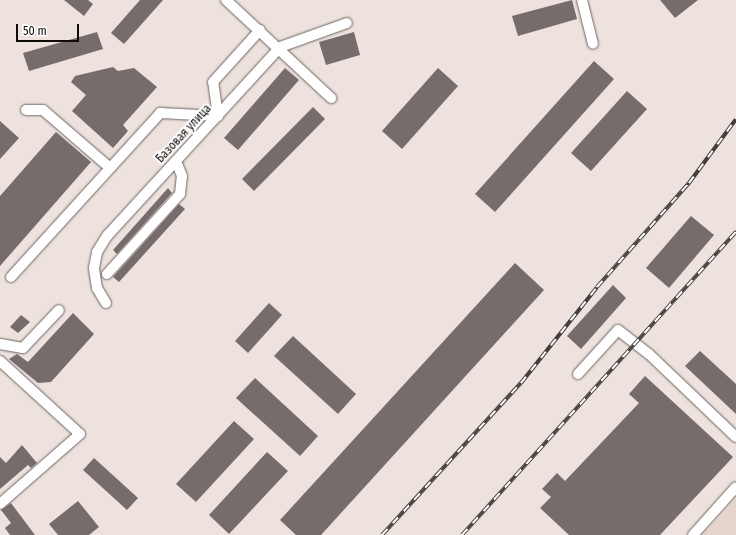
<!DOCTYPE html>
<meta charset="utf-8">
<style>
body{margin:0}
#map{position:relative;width:736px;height:535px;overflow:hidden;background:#ede2dd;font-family:"Fira Sans Condensed",sans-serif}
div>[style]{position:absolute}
.built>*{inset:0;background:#e7d4cc}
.building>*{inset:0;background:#776c6c}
.roads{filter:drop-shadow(0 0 1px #6f6561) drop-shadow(0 0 1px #6f6561)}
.minor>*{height:10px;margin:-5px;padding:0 5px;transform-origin:5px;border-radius:5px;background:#fff}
.rail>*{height:4px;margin-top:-2px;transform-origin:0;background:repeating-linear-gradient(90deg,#fff 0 8px,#433e3b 0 16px);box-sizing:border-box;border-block:1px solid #433e3b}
span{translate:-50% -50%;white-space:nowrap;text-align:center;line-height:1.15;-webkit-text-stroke:4px #fff;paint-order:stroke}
.street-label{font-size:12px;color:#0f0c0a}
.scale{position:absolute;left:16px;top:24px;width:63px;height:18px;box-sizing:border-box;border:2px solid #0f0c0a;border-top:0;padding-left:5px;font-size:12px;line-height:14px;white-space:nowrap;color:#0f0c0a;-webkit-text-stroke:3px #fff;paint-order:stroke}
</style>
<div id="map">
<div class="built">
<div style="clip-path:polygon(736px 499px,736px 535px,703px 535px)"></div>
</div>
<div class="building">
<div style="clip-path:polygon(64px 0,88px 0,93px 4px,84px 16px)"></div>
<div style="clip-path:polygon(140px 0,163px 0,124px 44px,111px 33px)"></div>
<div style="clip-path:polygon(572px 0,577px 19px,518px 36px,512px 16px)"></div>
<div style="clip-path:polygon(660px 0,698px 0,675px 18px)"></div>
<div style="clip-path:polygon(97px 32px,103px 49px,29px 71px,23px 53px)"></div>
<div style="clip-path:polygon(354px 32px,360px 55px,326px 65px,319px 42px)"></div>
<div style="clip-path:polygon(594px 61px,614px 79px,495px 212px,475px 194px)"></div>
<div style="clip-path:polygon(113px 67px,118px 71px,134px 68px,157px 87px,123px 125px,128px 131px,113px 148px,72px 111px,86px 95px,71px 82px,75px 76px)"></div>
<div style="clip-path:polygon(285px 68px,299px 80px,238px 150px,224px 138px)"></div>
<div style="clip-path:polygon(438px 68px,458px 86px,402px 149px,382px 131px)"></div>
<div style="clip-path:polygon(627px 91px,647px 109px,591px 171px,571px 153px)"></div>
<div style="clip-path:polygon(313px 107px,325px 119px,254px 191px,242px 179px)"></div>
<div style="clip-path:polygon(0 121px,19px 138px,0 159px)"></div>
<div style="clip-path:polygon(56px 132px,91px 162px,0 266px,0 196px)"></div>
<div style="clip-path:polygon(168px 188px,172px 193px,117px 254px,113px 250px)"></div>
<div style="clip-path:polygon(179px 204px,185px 209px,119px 282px,113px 277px)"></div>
<div style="clip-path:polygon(691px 216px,714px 235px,669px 288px,646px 268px)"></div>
<div style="clip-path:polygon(515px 263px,544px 290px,321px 535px,296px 535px,280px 520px)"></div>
<div style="clip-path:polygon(613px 285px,626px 298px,581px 349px,567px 336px)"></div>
<div style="clip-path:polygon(269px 303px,282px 315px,248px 353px,235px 341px)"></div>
<div style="clip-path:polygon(73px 313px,94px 334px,51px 382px,38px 383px,9px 359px,17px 354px,28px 362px)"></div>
<div style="clip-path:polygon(21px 315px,30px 322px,18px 333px,10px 327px)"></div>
<div style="clip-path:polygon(293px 336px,356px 394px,338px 414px,274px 356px)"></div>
<div style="clip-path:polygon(700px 351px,736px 384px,736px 414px,685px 366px)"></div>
<div style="clip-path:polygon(645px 376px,733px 457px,660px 535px,569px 535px,540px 508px,551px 497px,542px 489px,557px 473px,565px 481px,639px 403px,629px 394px)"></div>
<div style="clip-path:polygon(255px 378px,318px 436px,300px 456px,236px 398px)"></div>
<div style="clip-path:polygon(234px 421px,254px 439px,196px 502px,176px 484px)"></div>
<div style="clip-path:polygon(22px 445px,37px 463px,31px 468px,28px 465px,0 489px,0 457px,6px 463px)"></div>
<div style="clip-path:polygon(267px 452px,288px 471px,229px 534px,209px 515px)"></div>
<div style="clip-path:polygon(94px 458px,138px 498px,127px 510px,83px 470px)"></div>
<div style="clip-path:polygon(78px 501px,99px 527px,89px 535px,58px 535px,49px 524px)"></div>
<div style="clip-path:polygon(11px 503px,35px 535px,10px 535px,5px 528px,11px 523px,1px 510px)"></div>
</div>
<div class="roads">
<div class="minor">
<div style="left:226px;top:0;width:144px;rotate:43deg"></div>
<div style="left:582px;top:0;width:45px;rotate:76deg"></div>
<div style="left:26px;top:110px;width:17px"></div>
<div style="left:43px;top:110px;width:87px;rotate:40.8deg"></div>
<div style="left:107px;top:274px;width:108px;rotate:-47.6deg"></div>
<div style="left:180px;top:194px;width:18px;rotate:-84deg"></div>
<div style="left:182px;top:176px;width:16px;rotate:-112deg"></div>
<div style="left:11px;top:277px;width:222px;rotate:-47.7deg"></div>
<div style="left:160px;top:113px;width:58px;rotate:3deg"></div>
<div style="left:218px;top:116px;width:34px;rotate:-98deg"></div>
<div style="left:213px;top:82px;width:70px;rotate:-47.9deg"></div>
<div style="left:106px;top:303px;width:17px;rotate:-121deg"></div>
<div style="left:97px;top:288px;width:20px;rotate:-99deg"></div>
<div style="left:94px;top:268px;width:16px;rotate:-79deg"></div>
<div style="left:97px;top:252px;width:19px;rotate:-58deg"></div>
<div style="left:107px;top:236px;width:256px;rotate:-47.5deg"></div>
<div style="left:280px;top:47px;width:71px;rotate:-19.7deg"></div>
<div style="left:0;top:344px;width:23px;rotate:10deg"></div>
<div style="left:23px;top:348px;width:52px;rotate:-46.5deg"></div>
<div style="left:0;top:361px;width:108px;rotate:42.4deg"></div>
<div style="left:80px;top:434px;width:106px;rotate:138.8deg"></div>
<div style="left:578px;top:374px;width:59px;rotate:-47.7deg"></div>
<div style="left:618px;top:330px;width:39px;rotate:38deg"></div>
<div style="left:649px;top:354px;width:120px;rotate:43.7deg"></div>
<div style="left:693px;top:535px;width:64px;rotate:-48.1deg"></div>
</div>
</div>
<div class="rail">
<div style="left:382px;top:535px;width:206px;rotate:-47.6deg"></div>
<div style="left:521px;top:383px;width:122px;rotate:-51.6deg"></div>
<div style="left:597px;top:287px;width:139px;rotate:-48.5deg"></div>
<div style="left:689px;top:183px;width:79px;rotate:-53.7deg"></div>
<div style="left:462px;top:535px;width:409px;rotate:-47.9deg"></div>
</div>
<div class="street-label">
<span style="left:184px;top:134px;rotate:-47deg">Базовая улица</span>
</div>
<div class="scale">50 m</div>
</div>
